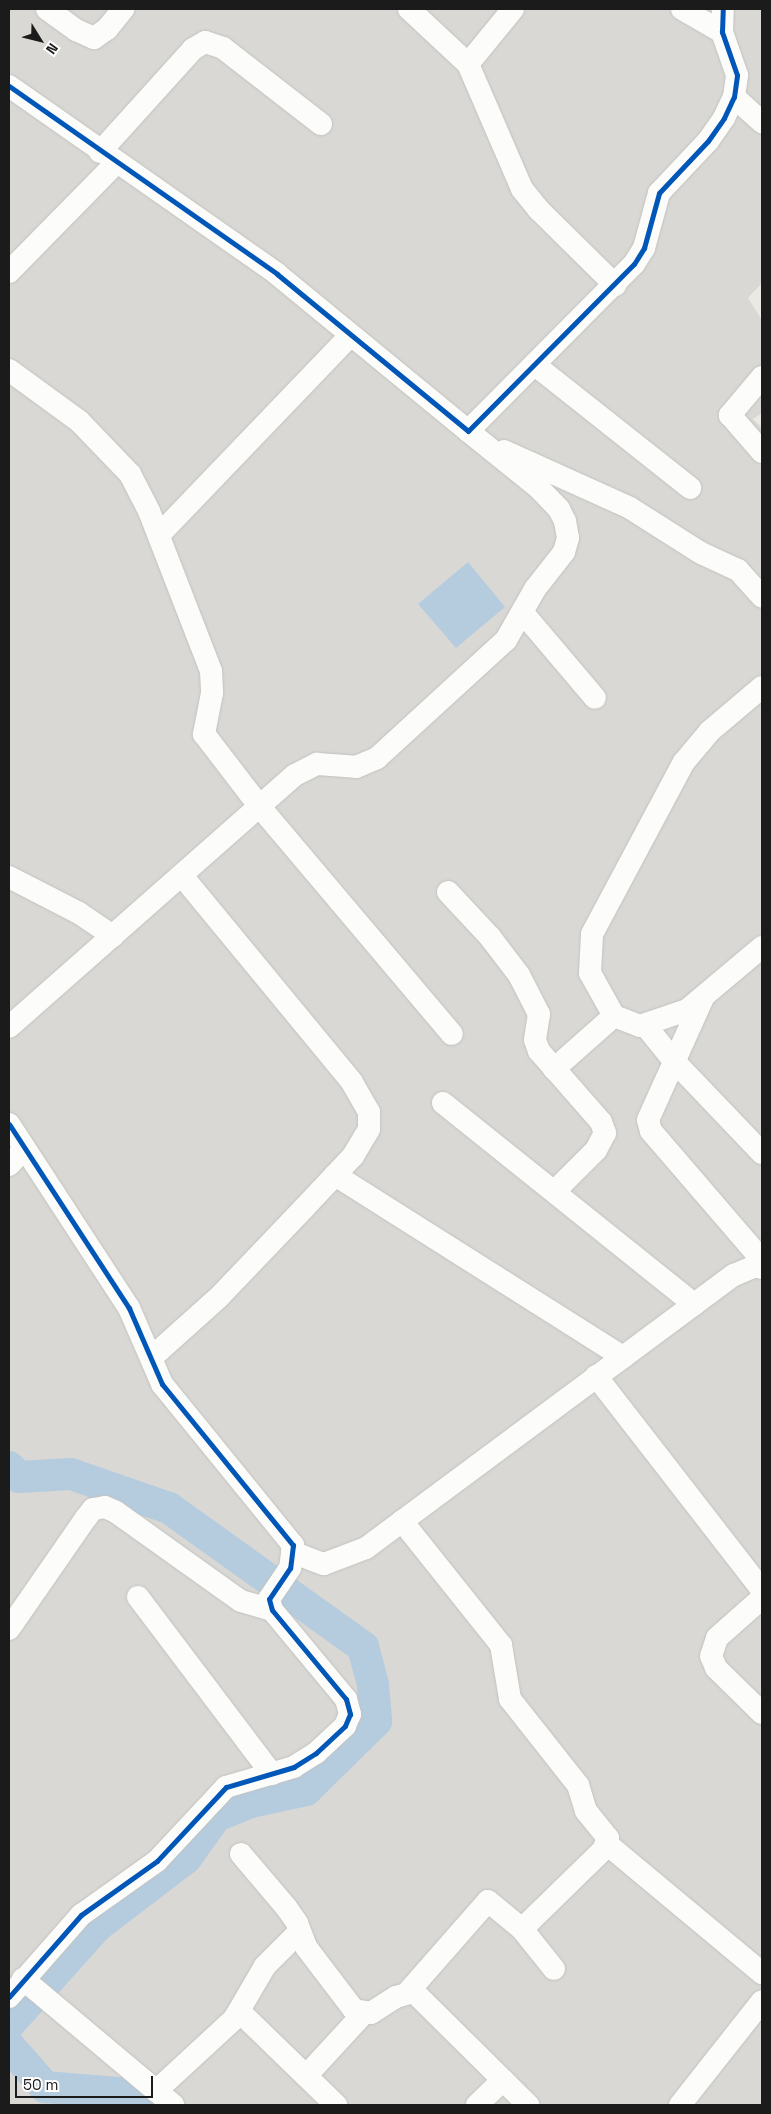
<!DOCTYPE html>
<style>
body{margin:0}
#map{position:relative;width:771px;height:2114px;overflow:hidden;background:#eae9e3;font-family:"Space Grotesk",sans-serif}
div>[style]{position:absolute}
.residential>*{inset:0;background:#d9d8d5}
.water>*{inset:0;background:#b5ccdf}
.river>*{height:32px;margin:-16px;padding:0 16px;transform-origin:16px;border-radius:16px;background:#b5ccdf}
.roads{filter:drop-shadow(0 0 1px #c2c2bf) drop-shadow(0 0 1px #c2c2bf)}
.minor>*{height:22px;margin:-11px;padding:0 11px;transform-origin:11px;border-radius:11px;background:#fcfcfb}
.cycleway>*{height:5px;margin:-2.5px;padding:0 2.5px;transform-origin:2.5px;border-radius:2.5px;background:#0057b8}
span{translate:-50% -50%;white-space:nowrap;text-align:center;line-height:1.15;-webkit-text-stroke:5px #fff;paint-order:stroke}
.frame{position:absolute;inset:0;border:10px solid #1b1b1b;pointer-events:none}
.north{position:absolute;left:15px;top:15px;width:50px;height:50px;-webkit-text-stroke:4px #fff;paint-order:stroke;rotate:126deg;font-size:14px;font-weight:700;line-height:20px;text-align:center;color:#1b1b1b}
.north::after{content:'';display:block;margin:auto;width:18px;height:22px;background:#1b1b1b;clip-path:polygon(50% 0,100% 100%,50% 72%,0 100%)}
.scale{position:absolute;left:15px;top:2076px;width:138px;height:22px;box-sizing:border-box;border:2px solid #1b1b1b;border-top:0;padding-left:6px;font-size:15px;line-height:18px;white-space:nowrap;color:#1b1b1b;-webkit-text-stroke:4px #fff;paint-order:stroke}
</style>
<div id="map">
<div class="residential">
<div style="clip-path:polygon(9px 9px,762px 9px,762px 283px,748px 298px,762px 320px,762px 413px,753px 419px,762px 428px,762px 2105px,9px 2105px)"></div>
</div>
<div class="water">
<div style="clip-path:polygon(468px 562px,505px 607px,456px 648px,418px 604px)"></div>
</div>
<div class="river">
<div style="left:9px;top:1467px;width:14px;rotate:45deg"></div>
<div style="left:19px;top:1477px;width:52px;rotate:-3.3deg"></div>
<div style="left:71px;top:1474px;width:104px;rotate:19.1deg"></div>
<div style="left:169px;top:1508px;width:239px;rotate:35.6deg"></div>
<div style="left:363px;top:1647px;width:39px;rotate:75deg"></div>
<div style="left:373px;top:1685px;width:36px;rotate:85deg"></div>
<div style="left:376px;top:1721px;width:98px;rotate:135.4deg"></div>
<div style="left:306px;top:1790px;width:56px;rotate:167.7deg"></div>
<div style="left:251px;top:1802px;width:38px;rotate:158deg"></div>
<div style="left:216px;top:1816px;width:52px;rotate:125.5deg"></div>
<div style="left:186px;top:1858px;width:112px;rotate:142.6deg"></div>
<div style="left:97px;top:1926px;width:132px;rotate:131.9deg"></div>
<div style="left:9px;top:2046px;width:55px;rotate:48.7deg"></div>
<div style="left:45px;top:2087px;width:96px;rotate:4.8deg"></div>
<div style="left:141px;top:2095px;width:17px;rotate:36deg"></div>
</div>
<div class="roads">
<div class="minor">
<div style="left:47px;top:9px;width:36px;rotate:36deg"></div>
<div style="left:76px;top:30px;width:20px;rotate:24deg"></div>
<div style="left:94px;top:38px;width:16px;rotate:-35deg"></div>
<div style="left:107px;top:29px;width:26px;rotate:-51deg"></div>
<div style="left:409px;top:9px;width:81px;rotate:43deg"></div>
<div style="left:468px;top:64px;width:136px;rotate:66.6deg"></div>
<div style="left:522px;top:189px;width:27px;rotate:51deg"></div>
<div style="left:539px;top:210px;width:107px;rotate:44.6deg"></div>
<div style="left:682px;top:9px;width:46px;rotate:29.9deg"></div>
<div style="left:468px;top:64px;width:71px;rotate:-50.7deg"></div>
<div style="left:9px;top:86px;width:327px;rotate:35deg"></div>
<div style="left:277px;top:274px;width:247px;rotate:39.4deg"></div>
<div style="left:468px;top:431px;width:235px;rotate:-45.2deg"></div>
<div style="left:634px;top:264px;width:19px;rotate:-58deg"></div>
<div style="left:644px;top:248px;width:57px;rotate:-74.7deg"></div>
<div style="left:659px;top:193px;width:71px;rotate:-46.7deg"></div>
<div style="left:708px;top:141px;width:28px;rotate:-55deg"></div>
<div style="left:724px;top:118px;width:23px;rotate:-65deg"></div>
<div style="left:734px;top:97px;width:22px;rotate:-82deg"></div>
<div style="left:737px;top:75px;width:46px;rotate:-109.2deg"></div>
<div style="left:722px;top:32px;width:23px;rotate:-88deg"></div>
<div style="left:734px;top:97px;width:38px;rotate:42deg"></div>
<div style="left:100px;top:152px;width:139px;rotate:-47.9deg"></div>
<div style="left:193px;top:49px;width:14px;rotate:-30deg"></div>
<div style="left:205px;top:42px;width:19px;rotate:18deg"></div>
<div style="left:223px;top:48px;width:124px;rotate:37.8deg"></div>
<div style="left:9px;top:272px;width:153px;rotate:-45.5deg"></div>
<div style="left:535px;top:365px;width:198px;rotate:38.4deg"></div>
<div style="left:9px;top:370px;width:87px;rotate:36.1deg"></div>
<div style="left:79px;top:421px;width:74px;rotate:46.1deg"></div>
<div style="left:130px;top:474px;width:42px;rotate:62.8deg"></div>
<div style="left:149px;top:511px;width:172px;rotate:68.8deg"></div>
<div style="left:211px;top:671px;width:22px;rotate:87deg"></div>
<div style="left:212px;top:693px;width:42px;rotate:101deg"></div>
<div style="left:204px;top:734px;width:92px;rotate:52.5deg"></div>
<div style="left:260px;top:807px;width:297px;rotate:49.8deg"></div>
<div style="left:762px;top:377px;width:50px;rotate:130.1deg"></div>
<div style="left:730px;top:415px;width:49px;rotate:49.1deg"></div>
<div style="left:504px;top:451px;width:138px;rotate:24.3deg"></div>
<div style="left:630px;top:508px;width:84px;rotate:32.4deg"></div>
<div style="left:701px;top:553px;width:41px;rotate:24.7deg"></div>
<div style="left:738px;top:570px;width:36px;rotate:48deg"></div>
<div style="left:159px;top:535px;width:276px;rotate:-46.2deg"></div>
<div style="left:523px;top:613px;width:111px;rotate:49.7deg"></div>
<div style="left:9px;top:877px;width:79px;rotate:27.2deg"></div>
<div style="left:79px;top:913px;width:41px;rotate:34.1deg"></div>
<div style="left:448px;top:892px;width:62px;rotate:47deg"></div>
<div style="left:490px;top:937px;width:48px;rotate:52.7deg"></div>
<div style="left:519px;top:975px;width:44px;rotate:62.9deg"></div>
<div style="left:539px;top:1014px;width:26px;rotate:99deg"></div>
<div style="left:535px;top:1040px;width:12px;rotate:70deg"></div>
<div style="left:539px;top:1051px;width:94px;rotate:48.9deg"></div>
<div style="left:601px;top:1122px;width:12px;rotate:70deg"></div>
<div style="left:605px;top:1133px;width:19px;rotate:118deg"></div>
<div style="left:596px;top:1150px;width:57px;rotate:135deg"></div>
<div style="left:703px;top:998px;width:134px;rotate:114.3deg"></div>
<div style="left:648px;top:1120px;width:11px;rotate:75deg"></div>
<div style="left:651px;top:1131px;width:170px;rotate:49.3deg"></div>
<div style="left:614px;top:1016px;width:49px;rotate:-119.2deg"></div>
<div style="left:590px;top:973px;width:39px;rotate:-87deg"></div>
<div style="left:592px;top:934px;width:195px;rotate:-61.9deg"></div>
<div style="left:684px;top:762px;width:40px;rotate:-50deg"></div>
<div style="left:710px;top:731px;width:68px;rotate:-40.2deg"></div>
<div style="left:645px;top:1025px;width:46px;rotate:51.1deg"></div>
<div style="left:674px;top:1061px;width:127px;rotate:46.3deg"></div>
<div style="left:9px;top:1027px;width:381px;rotate:-41.4deg"></div>
<div style="left:295px;top:775px;width:25px;rotate:-27deg"></div>
<div style="left:317px;top:764px;width:39px;rotate:4deg"></div>
<div style="left:356px;top:767px;width:23px;rotate:-23deg"></div>
<div style="left:377px;top:758px;width:175px;rotate:-42.5deg"></div>
<div style="left:506px;top:640px;width:59px;rotate:-60.4deg"></div>
<div style="left:535px;top:589px;width:47px;rotate:-51.9deg"></div>
<div style="left:564px;top:552px;width:15px;rotate:-74deg"></div>
<div style="left:568px;top:538px;width:17px;rotate:-100deg"></div>
<div style="left:565px;top:521px;width:13px;rotate:-117deg"></div>
<div style="left:559px;top:509px;width:28px;rotate:-134deg"></div>
<div style="left:540px;top:489px;width:92px;rotate:-141.1deg"></div>
<div style="left:554px;top:1069px;width:80px;rotate:-41.5deg"></div>
<div style="left:614px;top:1016px;width:28px;rotate:21deg"></div>
<div style="left:640px;top:1026px;width:50px;rotate:-18.8deg"></div>
<div style="left:687px;top:1010px;width:98px;rotate:-40deg"></div>
<div style="left:443px;top:1103px;width:322px;rotate:38.7deg"></div>
<div style="left:9px;top:1124px;width:220px;rotate:56.9deg"></div>
<div style="left:129px;top:1308px;width:83px;rotate:66.5deg"></div>
<div style="left:162px;top:1384px;width:208px;rotate:50.9deg"></div>
<div style="left:293px;top:1545px;width:23px;rotate:97deg"></div>
<div style="left:290px;top:1568px;width:37px;rotate:124deg"></div>
<div style="left:269px;top:1599px;width:11px;rotate:75deg"></div>
<div style="left:272px;top:1610px;width:116px;rotate:50.3deg"></div>
<div style="left:346px;top:1699px;width:16px;rotate:75deg"></div>
<div style="left:350px;top:1714px;width:13px;rotate:113deg"></div>
<div style="left:345px;top:1726px;width:40px;rotate:137deg"></div>
<div style="left:316px;top:1753px;width:26px;rotate:148deg"></div>
<div style="left:294px;top:1767px;width:71px;rotate:163.6deg"></div>
<div style="left:226px;top:1787px;width:101px;rotate:133deg"></div>
<div style="left:157px;top:1861px;width:93px;rotate:144.6deg"></div>
<div style="left:81px;top:1915px;width:109px;rotate:131.3deg"></div>
<div style="left:9px;top:1165px;width:23px;rotate:-47deg"></div>
<div style="left:335px;top:1175px;width:341px;rotate:32.3deg"></div>
<div style="left:151px;top:1358px;width:91px;rotate:-41.9deg"></div>
<div style="left:219px;top:1297px;width:124px;rotate:-46.3deg"></div>
<div style="left:305px;top:1207px;width:70px;rotate:-46.7deg"></div>
<div style="left:353px;top:1156px;width:31px;rotate:-59deg"></div>
<div style="left:369px;top:1129px;width:17px;rotate:-90deg"></div>
<div style="left:369px;top:1112px;width:34px;rotate:-120deg"></div>
<div style="left:352px;top:1082px;width:267px;rotate:-129.5deg"></div>
<div style="left:596px;top:1376px;width:271px;rotate:52.2deg"></div>
<div style="left:402px;top:1521px;width:159px;rotate:51.4deg"></div>
<div style="left:501px;top:1645px;width:55px;rotate:80.5deg"></div>
<div style="left:510px;top:1699px;width:110px;rotate:51.7deg"></div>
<div style="left:578px;top:1785px;width:27px;rotate:73deg"></div>
<div style="left:586px;top:1811px;width:35px;rotate:51deg"></div>
<div style="left:608px;top:1838px;width:13px;rotate:113deg"></div>
<div style="left:603px;top:1850px;width:113px;rotate:135.7deg"></div>
<div style="left:292px;top:1552px;width:34px;rotate:21deg"></div>
<div style="left:324px;top:1564px;width:45px;rotate:-20.9deg"></div>
<div style="left:366px;top:1548px;width:458px;rotate:-36.6deg"></div>
<div style="left:734px;top:1275px;width:23px;rotate:-23deg"></div>
<div style="left:755px;top:1266px;width:7px;rotate:16deg"></div>
<div style="left:138px;top:1597px;width:222px;rotate:52.9deg"></div>
<div style="left:762px;top:1598px;width:60px;rotate:138.4deg"></div>
<div style="left:717px;top:1638px;width:19px;rotate:108deg"></div>
<div style="left:711px;top:1656px;width:13px;rotate:67deg"></div>
<div style="left:716px;top:1668px;width:64px;rotate:44.4deg"></div>
<div style="left:9px;top:1629px;width:135px;rotate:-55.3deg"></div>
<div style="left:86px;top:1518px;width:11px;rotate:-52deg"></div>
<div style="left:93px;top:1509px;width:12px;rotate:-9deg"></div>
<div style="left:105px;top:1507px;width:12px;rotate:24deg"></div>
<div style="left:116px;top:1512px;width:153px;rotate:35.5deg"></div>
<div style="left:241px;top:1601px;width:32px;rotate:16deg"></div>
<div style="left:607px;top:1844px;width:202px;rotate:39.8deg"></div>
<div style="left:241px;top:1854px;width:70px;rotate:49.7deg"></div>
<div style="left:286px;top:1907px;width:19px;rotate:55deg"></div>
<div style="left:297px;top:1923px;width:26px;rotate:69deg"></div>
<div style="left:306px;top:1947px;width:79px;rotate:52.7deg"></div>
<div style="left:354px;top:2010px;width:17px;rotate:10deg"></div>
<div style="left:371px;top:2013px;width:30px;rotate:-33deg"></div>
<div style="left:396px;top:1997px;width:19px;rotate:-16deg"></div>
<div style="left:414px;top:1992px;width:161px;rotate:44.7deg"></div>
<div style="left:23px;top:1979px;width:196px;rotate:40deg"></div>
<div style="left:408px;top:1992px;width:121px;rotate:-48.7deg"></div>
<div style="left:488px;top:1901px;width:44px;rotate:39.5deg"></div>
<div style="left:522px;top:1929px;width:51px;rotate:51.3deg"></div>
<div style="left:240px;top:2012px;width:134px;rotate:44.1deg"></div>
<div style="left:306px;top:2076px;width:86px;rotate:-47.4deg"></div>
<div style="left:156px;top:2091px;width:106px;rotate:-42.7deg"></div>
<div style="left:234px;top:2019px;width:61px;rotate:-59.7deg"></div>
<div style="left:265px;top:1966px;width:49px;rotate:-45deg"></div>
<div style="left:477px;top:2105px;width:36px;rotate:-44deg"></div>
<div style="left:680px;top:2105px;width:132px;rotate:-51.7deg"></div>
</div>
</div>
<div class="cycleway">
<div style="left:9px;top:86px;width:327px;rotate:35deg"></div>
<div style="left:277px;top:274px;width:247px;rotate:39.4deg"></div>
<div style="left:468px;top:431px;width:235px;rotate:-45.2deg"></div>
<div style="left:634px;top:264px;width:19px;rotate:-58deg"></div>
<div style="left:644px;top:248px;width:57px;rotate:-74.7deg"></div>
<div style="left:659px;top:193px;width:71px;rotate:-46.7deg"></div>
<div style="left:708px;top:141px;width:28px;rotate:-55deg"></div>
<div style="left:724px;top:118px;width:23px;rotate:-65deg"></div>
<div style="left:734px;top:97px;width:22px;rotate:-82deg"></div>
<div style="left:737px;top:75px;width:46px;rotate:-109.2deg"></div>
<div style="left:722px;top:32px;width:23px;rotate:-88deg"></div>
<div style="left:9px;top:1124px;width:220px;rotate:56.9deg"></div>
<div style="left:129px;top:1308px;width:83px;rotate:66.5deg"></div>
<div style="left:162px;top:1384px;width:208px;rotate:50.9deg"></div>
<div style="left:293px;top:1545px;width:23px;rotate:97deg"></div>
<div style="left:290px;top:1568px;width:37px;rotate:124deg"></div>
<div style="left:269px;top:1599px;width:11px;rotate:75deg"></div>
<div style="left:272px;top:1610px;width:116px;rotate:50.3deg"></div>
<div style="left:346px;top:1699px;width:16px;rotate:75deg"></div>
<div style="left:350px;top:1714px;width:13px;rotate:113deg"></div>
<div style="left:345px;top:1726px;width:40px;rotate:137deg"></div>
<div style="left:316px;top:1753px;width:26px;rotate:148deg"></div>
<div style="left:294px;top:1767px;width:71px;rotate:163.6deg"></div>
<div style="left:226px;top:1787px;width:101px;rotate:133deg"></div>
<div style="left:157px;top:1861px;width:93px;rotate:144.6deg"></div>
<div style="left:81px;top:1915px;width:109px;rotate:131.3deg"></div>
</div>
<div class="frame"></div>
<div class="north">N</div>
<div class="scale">50 m</div>
</div>
